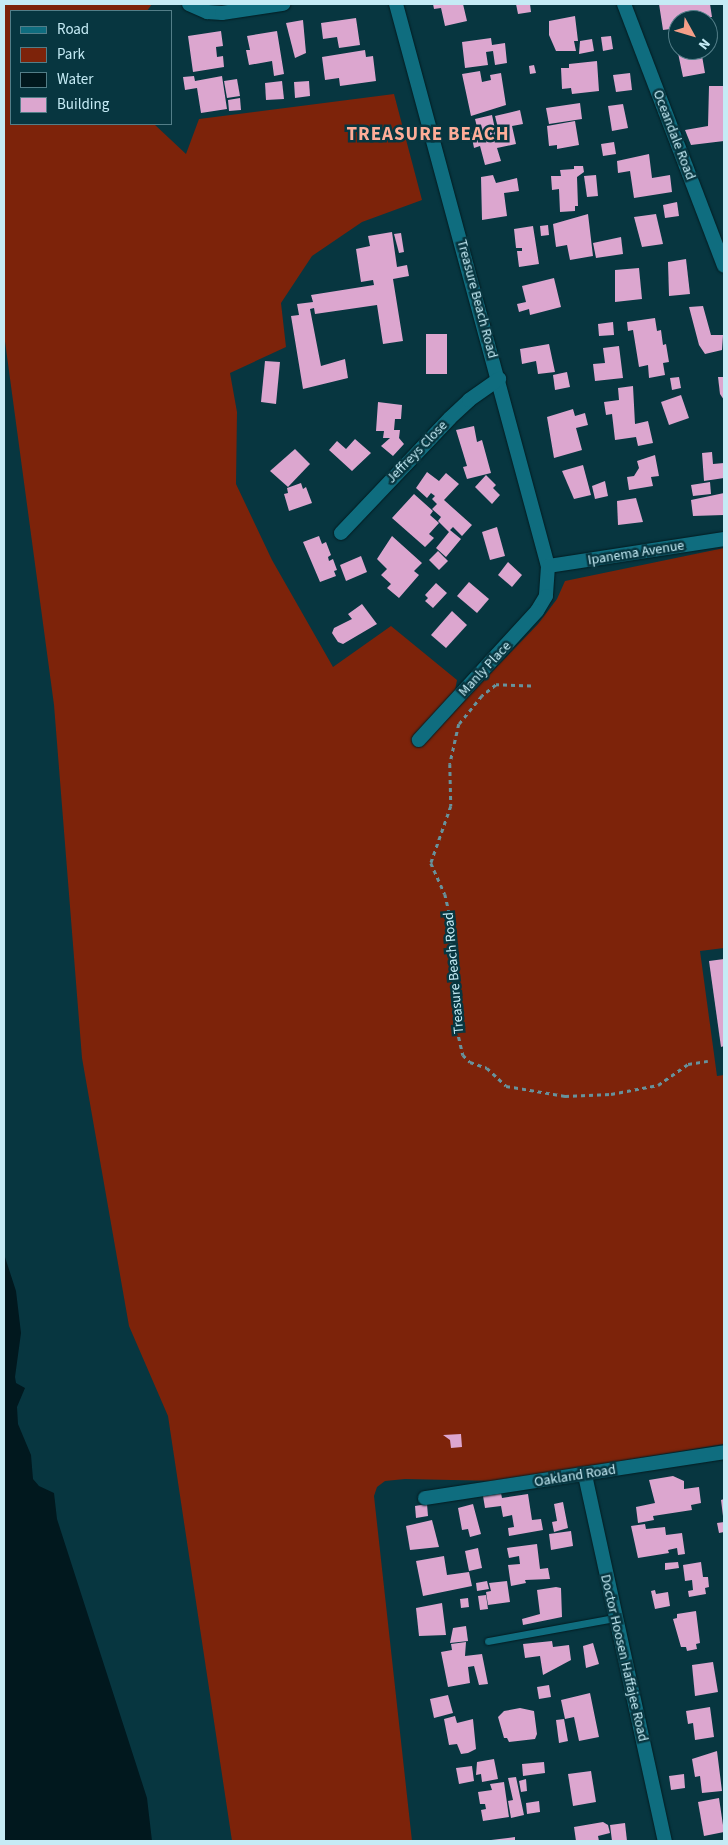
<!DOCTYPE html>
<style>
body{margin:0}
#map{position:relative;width:728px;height:1845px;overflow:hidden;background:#073640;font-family:"Source Sans 3",sans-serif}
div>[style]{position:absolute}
.green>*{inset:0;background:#7d230a}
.water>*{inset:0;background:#01181e}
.building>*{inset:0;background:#dca6cf}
.path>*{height:2.5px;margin-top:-1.25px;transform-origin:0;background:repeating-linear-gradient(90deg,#67929c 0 4px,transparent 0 8px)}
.roads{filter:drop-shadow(0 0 1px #031c21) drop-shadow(0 0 1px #031c21)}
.lane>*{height:7px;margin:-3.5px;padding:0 3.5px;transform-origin:3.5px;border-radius:3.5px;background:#0f6d7f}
.street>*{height:14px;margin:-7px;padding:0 7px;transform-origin:7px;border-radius:7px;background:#0f6d7f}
span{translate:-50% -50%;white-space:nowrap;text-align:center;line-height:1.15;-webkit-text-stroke:5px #073640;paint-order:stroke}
.street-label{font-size:14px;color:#c5ebf5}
.district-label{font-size:19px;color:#fead98;font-weight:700;letter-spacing:1px}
.frame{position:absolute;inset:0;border:5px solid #c5ebf5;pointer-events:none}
.legend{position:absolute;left:10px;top:10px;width:162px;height:115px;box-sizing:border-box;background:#073640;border:1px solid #537e88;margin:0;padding:6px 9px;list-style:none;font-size:15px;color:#c5ebf5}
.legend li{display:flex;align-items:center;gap:10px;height:25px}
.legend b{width:25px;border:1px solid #537e88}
.north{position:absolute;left:668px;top:10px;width:50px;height:50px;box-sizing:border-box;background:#073640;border:1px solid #537e88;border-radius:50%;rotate:129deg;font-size:14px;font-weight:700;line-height:20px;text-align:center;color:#c5ebf5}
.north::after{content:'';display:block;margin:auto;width:18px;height:22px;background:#f49e88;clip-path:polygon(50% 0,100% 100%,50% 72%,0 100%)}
</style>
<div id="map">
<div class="green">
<div style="clip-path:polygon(4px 4px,152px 4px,147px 11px,11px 11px,11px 124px,154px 124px,186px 154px,199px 119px,394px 94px,422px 200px,362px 222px,312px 256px,281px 303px,286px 347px,230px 373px,237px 412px,236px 484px,272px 560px,333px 667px,391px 626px,457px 680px,450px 716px,538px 624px,557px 599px,565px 581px,724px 548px,724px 948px,700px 951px,717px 1076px,724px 1075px,724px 1444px,499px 1481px,405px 1479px,385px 1481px,377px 1487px,374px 1496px,412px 1841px,232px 1841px,168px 1416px,129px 1326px,82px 1058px,54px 705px,4px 334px)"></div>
</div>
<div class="water">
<div style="clip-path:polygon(4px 1254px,16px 1291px,21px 1333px,15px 1377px,16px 1383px,25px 1388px,17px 1407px,18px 1424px,31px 1455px,33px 1479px,39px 1486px,54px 1493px,57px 1519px,147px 1798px,152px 1841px,4px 1841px)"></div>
</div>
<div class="building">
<div style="clip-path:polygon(433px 4px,463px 4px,467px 21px,445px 26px,441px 8px,434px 9px)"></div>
<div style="clip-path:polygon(516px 4px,530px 4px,531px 12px,518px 14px)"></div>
<div style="clip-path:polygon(659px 4px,710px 4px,712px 17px,678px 20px,678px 28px,663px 30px)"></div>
<div style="clip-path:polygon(575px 16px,578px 41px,574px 41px,576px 51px,556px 51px,549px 35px,549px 21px)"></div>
<div style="clip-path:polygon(356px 18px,360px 45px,339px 48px,337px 37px,323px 39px,321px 23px)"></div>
<div style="clip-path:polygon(303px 20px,306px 53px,295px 58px,286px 23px)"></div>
<div style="clip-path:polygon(221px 31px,223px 46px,216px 47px,217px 57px,223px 56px,224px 67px,193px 72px,188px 36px)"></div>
<div style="clip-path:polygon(277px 31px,284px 74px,274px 76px,272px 61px,249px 65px,246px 50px,250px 50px,247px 36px)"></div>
<div style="clip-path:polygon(678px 33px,678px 50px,701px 50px,705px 73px,683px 77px,674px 34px)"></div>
<div style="clip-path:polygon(611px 36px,613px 49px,603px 51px,601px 37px)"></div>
<div style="clip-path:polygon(491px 38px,492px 45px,505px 43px,507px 63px,495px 65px,493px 51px,486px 52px,488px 65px,465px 68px,462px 42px)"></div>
<div style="clip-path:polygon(592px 39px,594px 51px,579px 54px,580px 41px)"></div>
<div style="clip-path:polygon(365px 50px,366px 57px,373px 56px,376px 81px,340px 86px,339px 78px,325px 80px,322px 57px)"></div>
<div style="clip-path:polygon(597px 61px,599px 91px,572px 94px,571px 88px,562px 89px,561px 68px,569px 68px,569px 64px)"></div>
<div style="clip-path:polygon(534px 65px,536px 73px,530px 74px,529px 66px)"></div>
<div style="clip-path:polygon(480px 71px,482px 82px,491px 80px,490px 75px,501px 73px,506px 105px,471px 116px,462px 74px)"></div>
<div style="clip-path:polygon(630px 73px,632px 90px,616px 92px,613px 75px)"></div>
<div style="clip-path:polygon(194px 76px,195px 81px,222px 76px,227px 109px,201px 113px,197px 88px,185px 90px,183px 77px)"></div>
<div style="clip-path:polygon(237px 79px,240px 96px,227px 98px,224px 81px)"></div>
<div style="clip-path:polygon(282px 81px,284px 99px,266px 100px,265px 83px)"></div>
<div style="clip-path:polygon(309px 81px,310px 96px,295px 98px,294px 82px)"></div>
<div style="clip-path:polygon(709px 86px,724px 86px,724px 141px,691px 145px,685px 130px,708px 126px)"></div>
<div style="clip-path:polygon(240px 98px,241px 110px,229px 111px,228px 100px)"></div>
<div style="clip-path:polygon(580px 103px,582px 119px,549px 124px,546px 108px)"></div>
<div style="clip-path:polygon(623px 104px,628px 128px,612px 131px,608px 106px)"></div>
<div style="clip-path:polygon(520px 110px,523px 124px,512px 126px,516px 144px,497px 148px,501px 161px,485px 165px,480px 146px,474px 148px,471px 133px,478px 131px,475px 119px,492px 115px,495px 129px,498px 128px,495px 116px)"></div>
<div style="clip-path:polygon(575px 121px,579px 145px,557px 149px,557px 145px,549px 146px,547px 126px)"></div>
<div style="clip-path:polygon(614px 142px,616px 154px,603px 156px,601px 144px)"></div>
<div style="clip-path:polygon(649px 154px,652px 178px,670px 175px,672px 192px,634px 198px,630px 171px,618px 173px,617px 161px)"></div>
<div style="clip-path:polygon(574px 166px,583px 166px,584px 172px,577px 177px,578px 206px,575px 206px,575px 211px,560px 212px,559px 189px,552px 190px,551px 176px,561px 176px,560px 170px,574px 169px)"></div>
<div style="clip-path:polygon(493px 175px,496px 183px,517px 178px,519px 191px,504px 193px,507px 216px,482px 220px,481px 177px)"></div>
<div style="clip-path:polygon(596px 175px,598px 196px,587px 197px,584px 176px)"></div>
<div style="clip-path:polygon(677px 202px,679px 216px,665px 218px,663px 205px)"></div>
<div style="clip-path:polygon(588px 214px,593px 256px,570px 260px,567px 245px,556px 247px,553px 224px)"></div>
<div style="clip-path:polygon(656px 214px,663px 244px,642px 247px,634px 217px)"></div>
<div style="clip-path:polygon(548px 225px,549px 235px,541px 236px,540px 226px)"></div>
<div style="clip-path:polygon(533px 226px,539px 264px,519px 267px,517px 251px,522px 251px,522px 248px,516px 248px,514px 229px)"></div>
<div style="clip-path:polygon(392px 232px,397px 267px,407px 265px,409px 276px,393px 279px,403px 341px,383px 344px,377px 305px,315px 314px,314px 308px,310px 309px,321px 366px,345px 359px,348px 378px,303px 389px,291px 316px,299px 315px,297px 304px,313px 302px,311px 295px,374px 285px,373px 280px,361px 282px,356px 249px,370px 246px,368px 236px)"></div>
<div style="clip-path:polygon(401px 233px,404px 252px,399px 253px,394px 234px)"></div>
<div style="clip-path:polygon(621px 237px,623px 254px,596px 258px,593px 243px)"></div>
<div style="clip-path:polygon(686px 259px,690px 294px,669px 296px,668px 262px)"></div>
<div style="clip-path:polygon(639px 268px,642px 299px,615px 302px,615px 270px)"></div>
<div style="clip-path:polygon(554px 278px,561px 307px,530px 315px,529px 309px,519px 312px,517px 304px,526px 302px,522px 286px)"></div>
<div style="clip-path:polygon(703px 306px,711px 335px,723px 335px,722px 350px,705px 354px,699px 345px,689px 307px)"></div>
<div style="clip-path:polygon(655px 318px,657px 331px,661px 330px,663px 345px,666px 344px,669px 362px,663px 363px,665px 375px,649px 378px,648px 365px,639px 367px,633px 330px,628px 331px,627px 322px)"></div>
<div style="clip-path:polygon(613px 322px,614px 335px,599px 336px,598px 324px)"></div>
<div style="clip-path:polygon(426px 334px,447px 334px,447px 374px,426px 374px)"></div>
<div style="clip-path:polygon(549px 344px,555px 372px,538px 374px,536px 361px,522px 364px,520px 349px)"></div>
<div style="clip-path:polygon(619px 346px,623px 378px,595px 381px,593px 364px,605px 363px,603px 348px)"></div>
<div style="clip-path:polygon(265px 361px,280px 362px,276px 404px,261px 402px)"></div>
<div style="clip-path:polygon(567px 372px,570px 387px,555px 390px,553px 375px)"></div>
<div style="clip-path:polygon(679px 377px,681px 388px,672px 390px,670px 378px)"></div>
<div style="clip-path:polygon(718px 377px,724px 377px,724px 400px,720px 394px)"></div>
<div style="clip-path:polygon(633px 386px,635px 424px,648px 421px,653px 443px,638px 446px,636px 437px,615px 440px,612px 414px,606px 415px,604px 402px,619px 400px,618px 388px)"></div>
<div style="clip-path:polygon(681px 395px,689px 418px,669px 425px,661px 402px)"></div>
<div style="clip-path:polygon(378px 402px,402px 405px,401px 419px,395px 419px,394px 430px,400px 430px,399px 438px,404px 444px,393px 456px,381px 446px,390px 438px,383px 438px,384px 431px,376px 431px)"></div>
<div style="clip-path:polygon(573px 409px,575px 416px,585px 413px,588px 425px,576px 428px,582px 450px,554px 458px,547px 417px)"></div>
<div style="clip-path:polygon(474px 426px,477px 442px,482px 440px,491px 473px,467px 479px,463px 467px,467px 466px,456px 430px)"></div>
<div style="clip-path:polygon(355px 439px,371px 453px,352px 471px,329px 450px,337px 441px,346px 449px)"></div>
<div style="clip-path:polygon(295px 449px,310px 464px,288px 487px,270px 471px)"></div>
<div style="clip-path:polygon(712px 452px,713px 464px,724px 463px,724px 478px,704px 481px,702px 453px)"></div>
<div style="clip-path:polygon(655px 455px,659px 476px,651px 477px,653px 486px,629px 490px,627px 477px,634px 476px,639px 468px,637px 461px)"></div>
<div style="clip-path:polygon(583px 465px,591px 495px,574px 499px,562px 471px)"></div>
<div style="clip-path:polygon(427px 472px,439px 481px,446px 473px,459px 484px,444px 500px,472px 525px,462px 536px,453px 527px,450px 530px,461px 539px,446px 557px,436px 548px,449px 532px,438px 521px,441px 517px,432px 509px,437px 504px,432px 499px,435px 496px,431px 493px,427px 498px,416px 488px)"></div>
<div style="clip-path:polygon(486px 475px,496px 485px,493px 488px,500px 495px,492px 504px,475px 487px)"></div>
<div style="clip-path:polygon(605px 481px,608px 496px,595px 499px,592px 486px)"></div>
<div style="clip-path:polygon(710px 482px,711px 494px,693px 496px,691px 485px)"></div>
<div style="clip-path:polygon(301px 483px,303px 489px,306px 487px,312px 503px,289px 511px,284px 494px,288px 493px,287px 488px)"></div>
<div style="clip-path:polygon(724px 493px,724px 515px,693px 516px,691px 500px)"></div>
<div style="clip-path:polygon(414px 494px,433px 511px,430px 515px,439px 523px,429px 534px,434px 538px,425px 547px,392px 518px)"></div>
<div style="clip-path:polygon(636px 498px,643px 522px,618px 525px,617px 501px)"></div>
<div style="clip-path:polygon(497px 527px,505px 556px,490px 560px,482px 532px)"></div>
<div style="clip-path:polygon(319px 536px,322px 544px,326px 542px,331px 555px,328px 557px,329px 561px,333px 559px,337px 570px,334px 571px,336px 576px,320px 582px,303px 542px)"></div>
<div style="clip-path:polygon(392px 536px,422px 563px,414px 571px,419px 575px,399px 598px,387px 588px,391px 584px,381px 575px,387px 569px,377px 559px)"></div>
<div style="clip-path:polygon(438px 551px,448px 561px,439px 570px,429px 560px)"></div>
<div style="clip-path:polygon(361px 556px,367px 572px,346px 581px,340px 565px)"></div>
<div style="clip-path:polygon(508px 562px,522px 575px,512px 587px,498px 575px)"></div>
<div style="clip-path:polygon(469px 582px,489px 599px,477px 613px,457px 596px)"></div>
<div style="clip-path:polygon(436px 583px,447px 593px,433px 608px,425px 601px,428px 598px,425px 595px)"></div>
<div style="clip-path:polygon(362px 604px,377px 624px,343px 644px,338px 642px,332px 633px,334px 628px,352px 619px,348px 614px)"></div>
<div style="clip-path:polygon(452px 611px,467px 625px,446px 648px,431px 635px)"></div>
<div style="clip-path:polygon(724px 959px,724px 1046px,721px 1047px,709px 961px)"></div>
<div style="clip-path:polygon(461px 1434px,462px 1447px,451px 1448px,450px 1440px,443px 1435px)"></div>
<div style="clip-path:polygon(673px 1476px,684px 1481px,684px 1489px,699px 1487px,701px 1503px,691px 1505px,692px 1510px,653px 1516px,654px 1520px,638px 1523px,636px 1507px,655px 1503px,649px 1480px)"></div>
<div style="clip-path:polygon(501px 1493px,502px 1498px,528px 1494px,532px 1520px,541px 1519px,543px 1530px,509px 1536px,508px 1528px,514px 1527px,512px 1515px,503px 1517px,501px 1506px,485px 1508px,483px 1496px)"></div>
<div style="clip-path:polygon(724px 1499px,724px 1516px,723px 1516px,721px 1500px)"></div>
<div style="clip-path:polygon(563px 1502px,568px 1528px,554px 1532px,552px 1522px,557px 1521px,554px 1504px)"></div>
<div style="clip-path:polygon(427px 1504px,428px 1516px,416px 1518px,415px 1506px)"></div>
<div style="clip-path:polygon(473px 1504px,481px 1534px,470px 1537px,468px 1529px,462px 1530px,458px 1508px)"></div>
<div style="clip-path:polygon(432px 1520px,439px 1547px,410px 1550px,406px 1526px)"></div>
<div style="clip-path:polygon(724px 1522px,724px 1532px,719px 1533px,717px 1523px)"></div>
<div style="clip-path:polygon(645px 1524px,646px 1529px,665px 1527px,666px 1535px,682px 1533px,685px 1554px,678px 1555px,677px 1548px,668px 1550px,669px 1553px,638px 1558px,631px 1526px)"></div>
<div style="clip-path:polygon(571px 1531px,573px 1546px,551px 1550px,549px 1534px)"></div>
<div style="clip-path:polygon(537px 1544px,540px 1569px,548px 1568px,550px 1579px,525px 1580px,526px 1583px,511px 1586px,508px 1565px,520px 1564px,519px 1556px,509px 1558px,507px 1548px)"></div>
<div style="clip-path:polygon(478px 1548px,482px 1568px,469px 1571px,465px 1551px)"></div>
<div style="clip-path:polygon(444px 1556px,447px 1575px,469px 1572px,472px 1586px,423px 1596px,416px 1561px)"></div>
<div style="clip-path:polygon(678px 1562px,679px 1568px,665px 1570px,665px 1563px)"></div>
<div style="clip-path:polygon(701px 1562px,703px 1577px,708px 1577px,709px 1587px,705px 1588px,706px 1594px,689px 1597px,688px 1591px,693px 1590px,692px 1580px,685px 1581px,683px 1565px)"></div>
<div style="clip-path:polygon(487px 1581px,489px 1589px,477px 1591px,476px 1583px)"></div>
<div style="clip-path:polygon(507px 1581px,510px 1602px,488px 1605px,486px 1592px,491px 1591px,489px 1583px)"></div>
<div style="clip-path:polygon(556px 1587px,561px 1588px,562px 1617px,523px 1625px,522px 1619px,540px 1614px,537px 1590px)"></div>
<div style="clip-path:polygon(655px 1590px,656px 1594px,668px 1592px,670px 1606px,655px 1609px,651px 1591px)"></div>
<div style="clip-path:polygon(486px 1595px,488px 1609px,480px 1610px,478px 1596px)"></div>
<div style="clip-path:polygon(468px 1598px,469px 1607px,461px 1608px,460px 1599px)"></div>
<div style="clip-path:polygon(442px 1603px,446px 1635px,419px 1636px,416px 1608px)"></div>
<div style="clip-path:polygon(696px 1611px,700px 1643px,696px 1644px,697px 1649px,687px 1651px,686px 1647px,681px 1647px,673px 1619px,677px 1618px,677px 1614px)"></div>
<div style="clip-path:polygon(466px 1626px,468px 1641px,450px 1643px,453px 1628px)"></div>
<div style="clip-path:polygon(552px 1641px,553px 1647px,569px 1645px,571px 1660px,543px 1675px,540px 1656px,525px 1658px,523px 1644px)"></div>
<div style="clip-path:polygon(466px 1642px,465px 1656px,482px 1654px,488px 1684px,479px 1685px,474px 1666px,468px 1667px,470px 1683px,448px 1687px,441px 1652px,452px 1650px,451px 1644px)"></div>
<div style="clip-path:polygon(593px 1643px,599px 1664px,586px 1668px,583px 1646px)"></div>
<div style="clip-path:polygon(713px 1662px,718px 1692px,695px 1696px,692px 1665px)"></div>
<div style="clip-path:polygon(549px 1685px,551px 1697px,539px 1699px,537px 1687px)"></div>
<div style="clip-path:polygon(590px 1693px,599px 1737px,579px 1741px,574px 1717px,565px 1719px,561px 1700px)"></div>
<div style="clip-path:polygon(448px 1695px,453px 1713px,434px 1718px,430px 1699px)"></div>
<div style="clip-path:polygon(710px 1707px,714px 1737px,695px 1740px,693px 1723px,688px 1724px,686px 1711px)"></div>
<div style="clip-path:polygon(520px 1708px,534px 1711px,537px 1734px,535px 1739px,509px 1742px,507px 1738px,504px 1738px,498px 1717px,504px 1711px)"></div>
<div style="clip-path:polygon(455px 1716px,457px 1723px,473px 1719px,476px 1749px,468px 1753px,461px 1754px,457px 1744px,449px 1745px,444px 1719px)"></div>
<div style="clip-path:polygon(564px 1719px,568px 1741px,559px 1743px,556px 1720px)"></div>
<div style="clip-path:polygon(717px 1751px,722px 1791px,702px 1793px,700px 1776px,695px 1777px,692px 1759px)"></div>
<div style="clip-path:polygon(494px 1759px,498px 1779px,482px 1782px,481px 1774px,476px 1775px,477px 1762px)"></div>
<div style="clip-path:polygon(544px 1762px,545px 1773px,523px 1776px,522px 1764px)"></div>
<div style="clip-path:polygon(472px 1766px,474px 1781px,459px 1784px,456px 1768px)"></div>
<div style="clip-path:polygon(591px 1771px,596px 1802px,573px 1806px,568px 1774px)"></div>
<div style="clip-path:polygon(684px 1774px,685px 1788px,671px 1790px,669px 1776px)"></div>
<div style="clip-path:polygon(516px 1777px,524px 1815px,511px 1818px,508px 1801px,513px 1800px,508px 1778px)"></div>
<div style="clip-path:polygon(526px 1779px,527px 1791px,521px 1792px,519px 1781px)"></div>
<div style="clip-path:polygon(504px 1782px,509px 1817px,483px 1821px,481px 1810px,486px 1809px,485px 1804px,480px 1804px,478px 1792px,492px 1790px,490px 1784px)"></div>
<div style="clip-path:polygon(719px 1798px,724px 1832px,704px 1836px,698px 1802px)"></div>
<div style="clip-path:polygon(539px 1801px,540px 1812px,527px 1814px,526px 1803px)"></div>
<div style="clip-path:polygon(603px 1822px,608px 1825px,610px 1833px,598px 1836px,599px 1841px,576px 1841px,574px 1827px)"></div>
<div style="clip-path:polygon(625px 1823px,627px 1841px,612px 1841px,610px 1825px)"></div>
<div style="clip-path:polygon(515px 1837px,515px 1841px,491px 1841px,491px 1840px)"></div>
</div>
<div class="path">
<div style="left:531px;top:686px;width:35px;rotate:-178deg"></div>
<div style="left:496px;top:685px;width:18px;rotate:142deg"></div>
<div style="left:482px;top:696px;width:36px;rotate:129deg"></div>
<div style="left:459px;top:724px;width:41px;rotate:102.7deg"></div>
<div style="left:450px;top:764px;width:42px;rotate:88.6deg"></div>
<div style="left:451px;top:806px;width:60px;rotate:109.3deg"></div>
<div style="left:431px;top:863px;width:34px;rotate:66deg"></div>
<div style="left:445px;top:894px;width:23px;rotate:77deg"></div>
<div style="left:450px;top:916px;width:113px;rotate:86.5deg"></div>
<div style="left:457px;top:1029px;width:27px;rotate:77deg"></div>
<div style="left:463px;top:1055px;width:10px;rotate:45deg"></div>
<div style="left:470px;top:1062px;width:18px;rotate:19deg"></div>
<div style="left:487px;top:1068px;width:26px;rotate:43deg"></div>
<div style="left:506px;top:1086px;width:60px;rotate:9.6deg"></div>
<div style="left:565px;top:1096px;width:46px;rotate:-2.5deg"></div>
<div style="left:611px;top:1094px;width:48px;rotate:-10.8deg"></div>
<div style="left:658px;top:1085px;width:37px;rotate:-35deg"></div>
<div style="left:688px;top:1064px;width:20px;rotate:-9deg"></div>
</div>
<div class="roads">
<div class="lane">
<div style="left:488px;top:1641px;width:129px;rotate:-10.3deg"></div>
</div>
<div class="street">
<div style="left:189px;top:4px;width:20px;rotate:24deg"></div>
<div style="left:207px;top:12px;width:15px;rotate:4deg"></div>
<div style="left:222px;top:13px;width:62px;rotate:-8.4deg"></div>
<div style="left:396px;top:4px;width:582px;rotate:74.87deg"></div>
<div style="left:548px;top:566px;width:30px;rotate:94deg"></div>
<div style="left:546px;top:596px;width:17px;rotate:121deg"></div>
<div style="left:537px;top:611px;width:175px;rotate:132.5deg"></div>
<div style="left:624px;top:4px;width:280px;rotate:69.1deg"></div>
<div style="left:341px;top:533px;width:158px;rotate:-46.5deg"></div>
<div style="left:450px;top:418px;width:26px;rotate:-43deg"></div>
<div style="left:469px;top:400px;width:37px;rotate:-35deg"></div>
<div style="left:548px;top:566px;width:178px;rotate:-8.7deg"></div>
<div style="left:585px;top:1475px;width:375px;rotate:77.7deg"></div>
<div style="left:425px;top:1498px;width:303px;rotate:-8.7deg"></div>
</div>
</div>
<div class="street-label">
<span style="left:674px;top:135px;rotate:69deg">Oceandale Road</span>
<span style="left:477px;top:299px;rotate:75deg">Treasure Beach Road</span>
<span style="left:417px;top:452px;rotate:-46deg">Jeffreys Close</span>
<span style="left:636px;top:553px;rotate:-9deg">Ipanema Avenue</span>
<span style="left:485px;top:669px;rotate:-47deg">Manly Place</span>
<span style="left:454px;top:973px;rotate:-95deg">Treasure Beach Road</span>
<span style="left:575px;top:1476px;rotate:-9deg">Oakland Road</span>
<span style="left:624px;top:1658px;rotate:77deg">Doctor Hoosen Haffajee Road</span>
</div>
<div class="district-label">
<span style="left:428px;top:135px">TREASURE BEACH</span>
</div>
<div class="frame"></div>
<ul class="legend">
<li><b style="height:6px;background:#0f6d7f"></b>Road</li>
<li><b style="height:14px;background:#7d230a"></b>Park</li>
<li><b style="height:14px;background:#01181e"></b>Water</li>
<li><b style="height:14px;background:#dca6cf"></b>Building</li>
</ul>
<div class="north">N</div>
</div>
